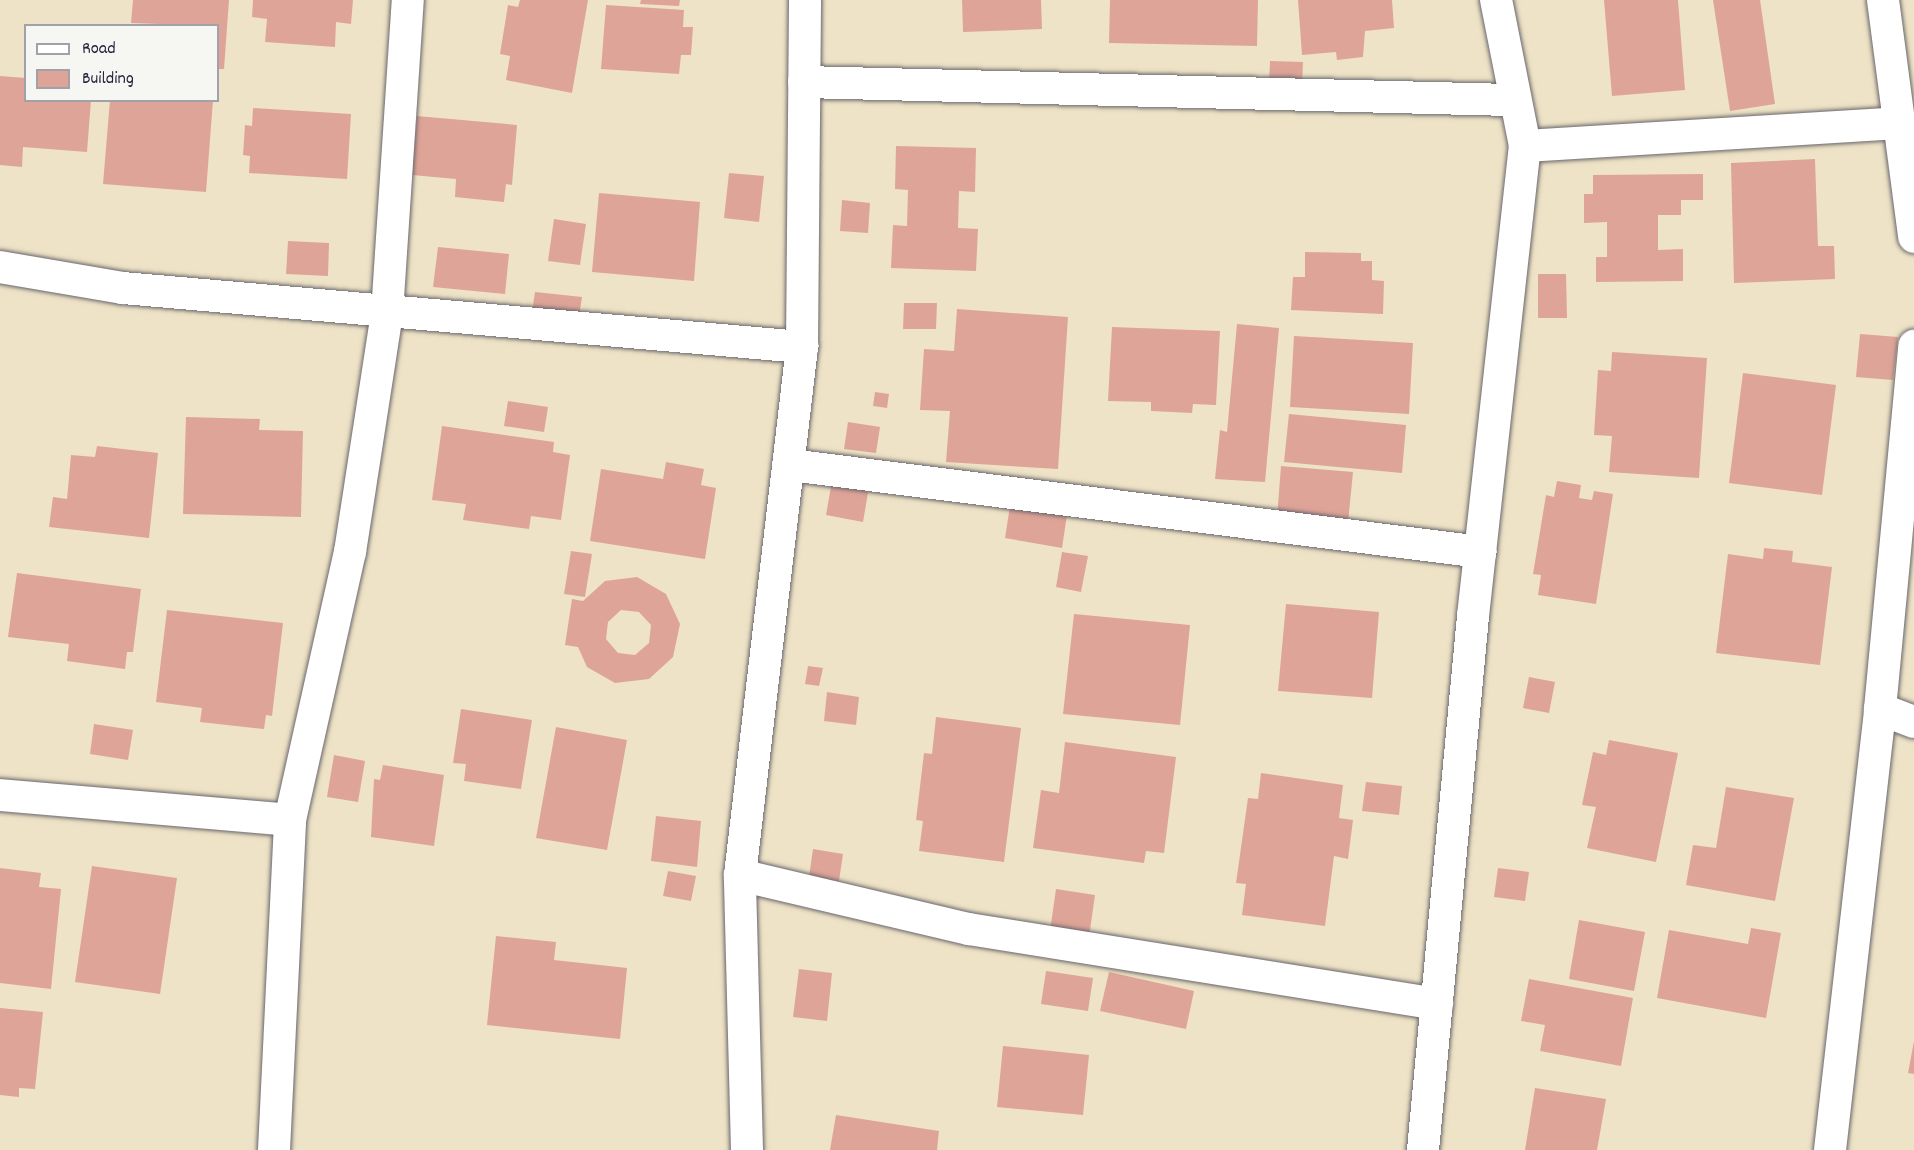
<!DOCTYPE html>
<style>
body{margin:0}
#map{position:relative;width:1914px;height:1150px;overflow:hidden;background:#eee3c6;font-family:Dekko,sans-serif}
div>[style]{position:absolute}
.building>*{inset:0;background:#dfa498}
.roads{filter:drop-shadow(0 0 2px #69666c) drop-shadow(0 0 2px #69666c)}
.street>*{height:32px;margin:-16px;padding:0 16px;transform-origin:16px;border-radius:16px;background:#fff}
span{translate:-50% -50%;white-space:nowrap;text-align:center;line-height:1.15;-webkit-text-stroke:4.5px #f6f6f2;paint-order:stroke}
.legend{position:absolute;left:24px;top:24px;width:195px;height:78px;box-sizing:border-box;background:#f6f6f2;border:2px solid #a1a1a9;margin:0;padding:8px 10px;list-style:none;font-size:18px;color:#22223b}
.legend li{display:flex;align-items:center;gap:12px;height:30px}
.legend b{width:30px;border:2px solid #a1a1a9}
</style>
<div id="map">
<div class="building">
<div style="clip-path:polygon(133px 0,229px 0,224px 69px,218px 69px,218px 26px,131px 23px)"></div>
<div style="clip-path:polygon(253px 0,353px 0,351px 24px,336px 22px,335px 47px,265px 42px,267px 19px,252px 17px)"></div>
<div style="clip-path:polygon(520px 0,588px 0,572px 93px,506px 80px,510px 56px,500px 54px,508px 5px,518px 7px)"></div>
<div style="clip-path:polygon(641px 0,680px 0,679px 6px,640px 4px)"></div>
<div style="clip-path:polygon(962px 0,1041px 0,1042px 29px,963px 32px)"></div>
<div style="clip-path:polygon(1110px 0,1258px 0,1257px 46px,1109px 43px)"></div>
<div style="clip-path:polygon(1298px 0,1392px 0,1394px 28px,1365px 31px,1363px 57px,1337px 60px,1336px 52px,1302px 55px)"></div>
<div style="clip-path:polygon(1604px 0,1678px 0,1685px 90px,1612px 96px)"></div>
<div style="clip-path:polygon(1713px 0,1760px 0,1775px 104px,1730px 111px)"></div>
<div style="clip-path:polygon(606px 5px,684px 10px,683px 27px,693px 27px,691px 55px,681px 55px,679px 74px,601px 69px)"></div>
<div style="clip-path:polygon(1270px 61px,1303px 62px,1302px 86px,1269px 84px)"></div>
<div style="clip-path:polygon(0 76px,26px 78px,26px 100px,91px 100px,87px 152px,23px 147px,22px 167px,0 165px)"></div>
<div style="clip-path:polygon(110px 100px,213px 100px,206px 192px,103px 184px)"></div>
<div style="clip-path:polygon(253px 108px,351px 114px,347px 179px,249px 173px,250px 156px,243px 155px,245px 125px,252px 126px)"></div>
<div style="clip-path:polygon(417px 116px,517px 125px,512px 185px,506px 184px,504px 202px,455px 197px,456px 179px,412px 175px)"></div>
<div style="clip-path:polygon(896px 146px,976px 148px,975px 192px,959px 191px,958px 228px,978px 229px,976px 271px,891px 268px,893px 225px,907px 226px,908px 190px,895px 189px)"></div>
<div style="clip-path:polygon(1815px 159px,1818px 246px,1834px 246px,1835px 279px,1734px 283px,1731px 163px)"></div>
<div style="clip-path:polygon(729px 173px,764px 176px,759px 222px,724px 218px)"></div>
<div style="clip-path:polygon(1703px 174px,1703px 200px,1681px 200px,1681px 215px,1658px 215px,1658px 250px,1683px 249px,1683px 281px,1596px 282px,1596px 257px,1607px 257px,1607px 222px,1584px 223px,1584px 194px,1593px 194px,1593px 175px)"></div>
<div style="clip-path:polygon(599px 193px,700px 202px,694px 281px,592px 272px)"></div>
<div style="clip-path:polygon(842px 200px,870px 203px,868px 233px,840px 231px)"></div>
<div style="clip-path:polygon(554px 219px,586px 224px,580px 265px,548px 261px)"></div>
<div style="clip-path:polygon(288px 241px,329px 243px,328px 276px,286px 274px)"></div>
<div style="clip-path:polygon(438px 247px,509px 254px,505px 294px,433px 287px)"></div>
<div style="clip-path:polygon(1305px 252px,1361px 253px,1361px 261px,1372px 261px,1372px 280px,1384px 281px,1383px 314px,1291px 310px,1293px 277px,1305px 277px)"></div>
<div style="clip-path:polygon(1538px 274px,1566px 274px,1567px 318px,1538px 318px)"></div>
<div style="clip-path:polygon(535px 292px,582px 297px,579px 317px,532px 312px)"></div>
<div style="clip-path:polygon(904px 303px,937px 303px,936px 329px,903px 329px)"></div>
<div style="clip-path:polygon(957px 309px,1068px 317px,1058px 469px,946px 462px,950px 411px,920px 410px,924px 349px,954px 351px)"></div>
<div style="clip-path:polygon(1237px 324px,1279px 328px,1265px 482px,1215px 479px,1220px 430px,1227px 432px)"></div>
<div style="clip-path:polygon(1112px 327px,1220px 331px,1216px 405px,1193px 404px,1192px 413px,1151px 411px,1151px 402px,1108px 401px)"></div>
<div style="clip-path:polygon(1860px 334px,1898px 337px,1893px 380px,1856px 377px)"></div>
<div style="clip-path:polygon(1294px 336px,1413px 343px,1409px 414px,1290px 407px)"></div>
<div style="clip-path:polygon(1612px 352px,1707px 358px,1699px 478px,1609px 472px,1612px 436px,1594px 435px,1598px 370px,1611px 371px)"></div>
<div style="clip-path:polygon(1743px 373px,1836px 385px,1822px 495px,1729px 483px)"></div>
<div style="clip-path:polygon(875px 392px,889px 394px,887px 408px,873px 406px)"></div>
<div style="clip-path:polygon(508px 401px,548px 407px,544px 432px,504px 426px)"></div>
<div style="clip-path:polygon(1289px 414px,1406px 425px,1402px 473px,1284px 462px)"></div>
<div style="clip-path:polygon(186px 417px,260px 419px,259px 430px,303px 431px,301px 517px,183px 514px)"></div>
<div style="clip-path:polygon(848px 422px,880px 427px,876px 453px,844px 449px)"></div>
<div style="clip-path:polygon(442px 426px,554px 442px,553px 452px,570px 455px,561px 520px,531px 516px,529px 529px,463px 520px,466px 504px,432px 500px)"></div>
<div style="clip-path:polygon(97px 446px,158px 453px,149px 538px,49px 527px,53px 497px,67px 499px,71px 455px,95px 457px)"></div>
<div style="clip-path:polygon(666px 462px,704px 469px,701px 485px,716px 488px,705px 559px,590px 541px,601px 469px,663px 479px)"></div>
<div style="clip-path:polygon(1281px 466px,1353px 472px,1348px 523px,1277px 518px)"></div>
<div style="clip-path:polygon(832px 481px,869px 487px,863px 522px,826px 515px)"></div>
<div style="clip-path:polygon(1557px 481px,1581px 485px,1579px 498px,1592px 500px,1594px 491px,1613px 494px,1596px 604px,1538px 595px,1541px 575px,1533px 574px,1546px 495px,1554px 497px)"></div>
<div style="clip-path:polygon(1010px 506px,1067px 515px,1062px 548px,1005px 538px)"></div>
<div style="clip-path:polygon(1764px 548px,1793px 551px,1792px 562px,1832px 567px,1820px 665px,1716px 653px,1728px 554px,1763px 559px)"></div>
<div style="clip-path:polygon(571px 551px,592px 554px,585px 597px,564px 594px)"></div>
<div style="clip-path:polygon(1062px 552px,1088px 556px,1081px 592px,1056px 587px)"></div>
<div style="clip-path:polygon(17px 573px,141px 589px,133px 652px,127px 652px,125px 669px,67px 661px,69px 644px,8px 637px)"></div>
<div style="clip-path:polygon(evenodd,637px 577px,666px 594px,680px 624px,673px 657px,649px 679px,615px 683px,587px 667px,578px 647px,565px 645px,572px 599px,583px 601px,605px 581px,637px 577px,621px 610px,639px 612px,651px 625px,649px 643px,635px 655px,618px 653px,606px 639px,608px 622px,621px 610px)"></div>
<div style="clip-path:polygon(1286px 604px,1379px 612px,1372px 698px,1278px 691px)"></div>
<div style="clip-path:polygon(167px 610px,283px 623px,272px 716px,266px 715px,264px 729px,200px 722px,202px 708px,156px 702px)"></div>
<div style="clip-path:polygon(1074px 614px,1190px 625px,1180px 725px,1063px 714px)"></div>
<div style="clip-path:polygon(808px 666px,823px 668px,819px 686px,805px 684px)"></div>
<div style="clip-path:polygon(1529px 677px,1555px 682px,1549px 713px,1523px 708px)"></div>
<div style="clip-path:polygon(827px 692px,859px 697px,856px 725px,824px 721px)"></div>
<div style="clip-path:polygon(461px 709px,532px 720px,521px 789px,464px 781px,466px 764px,453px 763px)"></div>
<div style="clip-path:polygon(936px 717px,1021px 728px,1004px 862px,919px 851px,923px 821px,916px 820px,924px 753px,932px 754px)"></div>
<div style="clip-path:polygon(94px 724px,133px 730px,128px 760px,90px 754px)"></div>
<div style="clip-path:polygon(556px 727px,627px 740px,607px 850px,536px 838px)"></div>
<div style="clip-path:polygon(1609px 740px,1678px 753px,1656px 862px,1587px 848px,1596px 807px,1582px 805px,1593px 752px,1606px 755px)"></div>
<div style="clip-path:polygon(1065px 742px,1176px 757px,1164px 853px,1146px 851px,1144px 863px,1033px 848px,1041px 790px,1059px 793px)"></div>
<div style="clip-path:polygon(334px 755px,365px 761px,358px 802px,327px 797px)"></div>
<div style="clip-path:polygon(383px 765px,444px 775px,434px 846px,371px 837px,374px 779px,380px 780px)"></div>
<div style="clip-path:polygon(1261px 773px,1343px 785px,1339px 818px,1353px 820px,1348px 859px,1334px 856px,1325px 926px,1242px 915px,1246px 884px,1236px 883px,1248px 798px,1258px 799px)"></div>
<div style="clip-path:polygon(1366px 782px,1402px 786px,1399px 815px,1362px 811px)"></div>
<div style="clip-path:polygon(1726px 787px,1794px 798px,1775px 901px,1686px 885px,1693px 845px,1716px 848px)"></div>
<div style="clip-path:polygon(656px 816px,701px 821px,697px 867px,651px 861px)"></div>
<div style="clip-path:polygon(813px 849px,843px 854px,839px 881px,809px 877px)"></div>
<div style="clip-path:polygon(92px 866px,177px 878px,160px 994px,75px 982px)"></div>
<div style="clip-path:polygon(0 868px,41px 873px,39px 887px,61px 889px,51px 989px,0 983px)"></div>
<div style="clip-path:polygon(1498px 868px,1529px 872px,1525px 901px,1494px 897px)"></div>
<div style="clip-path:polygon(668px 871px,696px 876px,691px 901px,663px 896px)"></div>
<div style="clip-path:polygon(1056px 889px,1095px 895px,1089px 937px,1050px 931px)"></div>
<div style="clip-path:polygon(1579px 920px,1645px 932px,1634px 991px,1569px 979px)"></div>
<div style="clip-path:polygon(1751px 928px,1781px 933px,1766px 1018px,1657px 998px,1669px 930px,1748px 944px)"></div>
<div style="clip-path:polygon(496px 936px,556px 942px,554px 960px,627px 968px,620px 1039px,487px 1025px)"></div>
<div style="clip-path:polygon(799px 969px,832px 973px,827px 1021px,793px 1017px)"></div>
<div style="clip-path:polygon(1046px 971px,1093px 978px,1088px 1011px,1041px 1004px)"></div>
<div style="clip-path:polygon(1109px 972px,1194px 991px,1186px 1029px,1100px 1011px)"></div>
<div style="clip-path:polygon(1529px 979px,1633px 998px,1621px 1066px,1540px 1051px,1545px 1025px,1521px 1021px)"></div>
<div style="clip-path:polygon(0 1008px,43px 1012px,35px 1089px,19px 1088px,19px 1097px,0 1095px)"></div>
<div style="clip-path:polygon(1914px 1041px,1914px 1074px,1908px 1073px)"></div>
<div style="clip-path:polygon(1003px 1046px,1089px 1055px,1083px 1115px,997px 1107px)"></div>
<div style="clip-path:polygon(1535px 1088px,1606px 1099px,1597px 1150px,1525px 1150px)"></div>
<div style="clip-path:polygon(836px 1115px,939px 1131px,937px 1150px,830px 1150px)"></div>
</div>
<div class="roads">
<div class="street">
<div style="left:1883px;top:0;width:239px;rotate:82.5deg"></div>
<div style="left:804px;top:82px;width:708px;rotate:1.46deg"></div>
<div style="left:1525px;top:146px;width:375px;rotate:-3.5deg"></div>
<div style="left:0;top:267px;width:125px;rotate:9.7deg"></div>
<div style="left:123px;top:288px;width:682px;rotate:4.97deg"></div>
<div style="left:790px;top:465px;width:696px;rotate:7.18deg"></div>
<div style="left:1880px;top:709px;width:36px;rotate:21deg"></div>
<div style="left:0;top:795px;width:291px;rotate:4.9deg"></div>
<div style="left:740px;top:875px;width:235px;rotate:13.3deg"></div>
<div style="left:969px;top:929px;width:474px;rotate:9.1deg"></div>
<div style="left:274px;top:1150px;width:330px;rotate:-87.2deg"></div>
<div style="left:290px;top:820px;width:275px;rotate:-77.4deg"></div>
<div style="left:350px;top:552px;width:242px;rotate:-81.2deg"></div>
<div style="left:387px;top:313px;width:314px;rotate:-86.2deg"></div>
<div style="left:747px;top:1150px;width:275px;rotate:-91.5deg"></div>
<div style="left:740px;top:875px;width:532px;rotate:-83.3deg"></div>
<div style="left:802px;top:347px;width:347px;rotate:-89.5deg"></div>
<div style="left:1423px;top:1150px;width:536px;rotate:-84.65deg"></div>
<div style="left:1473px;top:616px;width:473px;rotate:-83.7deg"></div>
<div style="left:1525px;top:146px;width:149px;rotate:-101.2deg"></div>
<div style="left:1830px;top:1150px;width:444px;rotate:-83.5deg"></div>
<div style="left:1880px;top:709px;width:365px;rotate:-84.6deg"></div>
</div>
</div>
<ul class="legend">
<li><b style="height:8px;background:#fff"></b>Road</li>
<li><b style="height:16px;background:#dfa498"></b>Building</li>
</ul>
</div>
